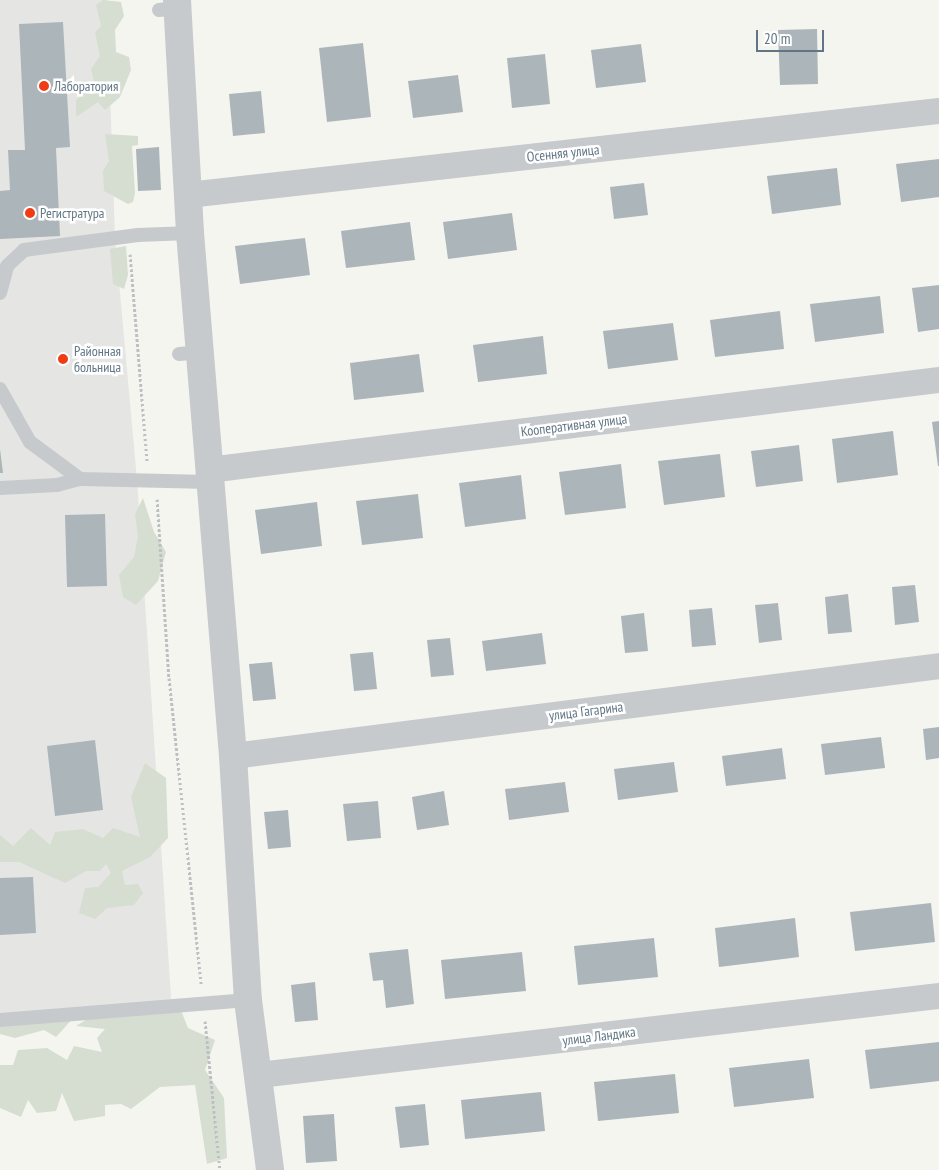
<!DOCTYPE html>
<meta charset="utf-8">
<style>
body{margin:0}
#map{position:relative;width:939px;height:1170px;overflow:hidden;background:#f5f5f0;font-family:"PT Sans Narrow",sans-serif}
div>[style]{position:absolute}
.built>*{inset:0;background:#e5e6e4}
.green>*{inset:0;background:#d6ddd1}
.building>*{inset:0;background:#acb5b9}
.path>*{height:3px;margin-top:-1.5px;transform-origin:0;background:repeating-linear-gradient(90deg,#bdc0c2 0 2.5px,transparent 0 5px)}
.service>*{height:14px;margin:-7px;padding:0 7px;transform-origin:7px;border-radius:7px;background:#c7cacd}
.minor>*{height:26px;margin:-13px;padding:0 13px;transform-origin:13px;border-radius:13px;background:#c7cacd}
.tertiary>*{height:28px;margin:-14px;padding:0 14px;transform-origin:14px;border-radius:14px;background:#c7cacd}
.dots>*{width:14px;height:14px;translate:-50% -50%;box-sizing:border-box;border:2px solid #fff;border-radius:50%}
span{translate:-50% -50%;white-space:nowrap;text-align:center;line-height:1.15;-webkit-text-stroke:5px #fff;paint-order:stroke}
.poi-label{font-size:14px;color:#617684}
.left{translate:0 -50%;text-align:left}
.street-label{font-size:14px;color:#617684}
.scale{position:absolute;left:756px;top:30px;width:68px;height:22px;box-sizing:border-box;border:2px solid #617684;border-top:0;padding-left:6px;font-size:15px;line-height:18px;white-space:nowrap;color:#617684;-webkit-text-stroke:4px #fff;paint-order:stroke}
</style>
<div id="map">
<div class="built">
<div style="clip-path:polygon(0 0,107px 0,115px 238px,137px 479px,172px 1012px,0 1024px)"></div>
</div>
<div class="green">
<div style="clip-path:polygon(103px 0,121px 2px,124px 16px,115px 30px,116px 52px,129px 57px,131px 70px,120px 97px,105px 110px,98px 102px,76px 117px,76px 100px,95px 86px,91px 69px,100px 56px,95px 32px,101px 26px,96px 5px)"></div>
<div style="clip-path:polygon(105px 134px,138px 136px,138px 145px,132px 146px,135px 193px,133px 202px,128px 204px,104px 191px,103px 171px,109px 161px)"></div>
<div style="clip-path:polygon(126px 246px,128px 275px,124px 289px,113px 284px,110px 249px)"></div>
<div style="clip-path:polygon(143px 498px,154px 532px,166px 552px,158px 581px,136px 605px,123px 597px,119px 575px,134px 557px,138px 536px,135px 514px)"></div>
<div style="clip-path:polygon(145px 763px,166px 778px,168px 838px,150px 857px,122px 871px,125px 885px,138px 884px,143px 893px,134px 905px,107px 908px,95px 919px,79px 913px,85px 888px,98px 887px,111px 873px,106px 864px,100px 871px,86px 871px,65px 883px,19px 862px,0 862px,0 835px,13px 846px,31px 828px,50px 845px,55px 832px,83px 829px,103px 838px,113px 828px,140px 837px,131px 797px)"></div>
<div style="clip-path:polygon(180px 1008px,188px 1028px,215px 1040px,205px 1070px,224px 1098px,227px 1158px,207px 1164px,195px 1085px,160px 1087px,131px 1109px,121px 1104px,105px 1105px,105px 1116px,74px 1121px,62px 1093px,56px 1111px,37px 1113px,28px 1100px,21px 1117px,0 1108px,0 1065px,13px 1065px,18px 1050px,47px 1048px,67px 1060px,74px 1046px,102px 1052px,97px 1038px,105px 1029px,76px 1026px,102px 1010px)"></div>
<div style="clip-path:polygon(77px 1014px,56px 1037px,44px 1030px,15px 1038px,0 1034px,0 1018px)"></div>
</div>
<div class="building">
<div style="clip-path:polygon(63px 22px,70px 147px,56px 148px,60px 236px,0 239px,0 191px,10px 190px,8px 150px,25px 150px,19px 24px)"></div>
<div style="clip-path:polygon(817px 29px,818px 84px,780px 85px,778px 30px)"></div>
<div style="clip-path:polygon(363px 43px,371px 117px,327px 122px,319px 48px)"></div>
<div style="clip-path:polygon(641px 44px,646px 82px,596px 88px,591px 50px)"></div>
<div style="clip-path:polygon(545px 54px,550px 104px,512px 108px,507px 58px)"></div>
<div style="clip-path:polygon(458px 75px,463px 112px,413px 118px,408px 81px)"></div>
<div style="clip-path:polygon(261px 91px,265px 133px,233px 136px,229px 94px)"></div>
<div style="clip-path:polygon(159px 147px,161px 190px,138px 191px,136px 149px)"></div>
<div style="clip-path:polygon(939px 159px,939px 197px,901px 202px,896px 164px)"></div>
<div style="clip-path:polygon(837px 168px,841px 205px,772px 214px,767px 176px)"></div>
<div style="clip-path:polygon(644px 183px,648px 215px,614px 219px,610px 187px)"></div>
<div style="clip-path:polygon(512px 213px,517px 250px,448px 259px,443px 222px)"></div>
<div style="clip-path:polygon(410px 222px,415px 260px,346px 268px,341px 231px)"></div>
<div style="clip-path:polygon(305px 238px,310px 275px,240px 284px,235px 246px)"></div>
<div style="clip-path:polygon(939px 285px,939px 329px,918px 332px,912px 288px)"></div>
<div style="clip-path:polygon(880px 296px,884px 333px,815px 342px,810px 304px)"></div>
<div style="clip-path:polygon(780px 311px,784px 349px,715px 357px,710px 320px)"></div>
<div style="clip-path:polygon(673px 323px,678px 360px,608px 369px,603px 331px)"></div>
<div style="clip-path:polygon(543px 336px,547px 374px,478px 382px,473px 345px)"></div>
<div style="clip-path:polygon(419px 354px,424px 392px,354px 400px,350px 363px)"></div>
<div style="clip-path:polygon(939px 421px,939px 466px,938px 466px,932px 422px)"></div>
<div style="clip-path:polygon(893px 431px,898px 475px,837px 483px,832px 439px)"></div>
<div style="clip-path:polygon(799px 445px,803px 481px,756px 487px,751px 451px)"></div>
<div style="clip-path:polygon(0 449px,3px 473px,0 473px)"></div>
<div style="clip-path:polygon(720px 454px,725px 497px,664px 505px,658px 461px)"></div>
<div style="clip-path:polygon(621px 464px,626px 508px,565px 515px,559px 472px)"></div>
<div style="clip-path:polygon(521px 475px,526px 519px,465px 527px,459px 483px)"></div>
<div style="clip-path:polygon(418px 494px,423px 538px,362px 545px,356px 501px)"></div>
<div style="clip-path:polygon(317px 502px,322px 546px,261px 554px,255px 510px)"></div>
<div style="clip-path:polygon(105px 514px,107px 586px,67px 587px,65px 515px)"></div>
<div style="clip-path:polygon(915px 585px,919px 622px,895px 625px,892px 587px)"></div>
<div style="clip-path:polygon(848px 594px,852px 632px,828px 634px,825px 597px)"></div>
<div style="clip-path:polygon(778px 603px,782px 640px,759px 643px,755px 605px)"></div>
<div style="clip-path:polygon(712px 608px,716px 645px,692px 647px,689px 610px)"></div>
<div style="clip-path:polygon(644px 613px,648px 651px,625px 653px,621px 616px)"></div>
<div style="clip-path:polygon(542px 633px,546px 664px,486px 671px,482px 641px)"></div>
<div style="clip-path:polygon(450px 638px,454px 675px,431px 677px,427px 640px)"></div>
<div style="clip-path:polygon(373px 652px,377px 689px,354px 691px,350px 654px)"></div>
<div style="clip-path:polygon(272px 662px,276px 699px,253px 701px,249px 664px)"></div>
<div style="clip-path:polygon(939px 727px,939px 758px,926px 760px,923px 729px)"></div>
<div style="clip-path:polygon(881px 737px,885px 768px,825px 775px,821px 744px)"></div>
<div style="clip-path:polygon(95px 740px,103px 810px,55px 816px,47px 746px)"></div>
<div style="clip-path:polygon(782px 748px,786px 779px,726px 786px,722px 756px)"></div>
<div style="clip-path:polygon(674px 762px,678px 792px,618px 800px,614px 769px)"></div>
<div style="clip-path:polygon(565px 782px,569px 812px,509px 820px,505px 789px)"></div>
<div style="clip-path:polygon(444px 791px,449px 825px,417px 830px,412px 797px)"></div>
<div style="clip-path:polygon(378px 801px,381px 838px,347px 841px,343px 804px)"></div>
<div style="clip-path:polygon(288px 810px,291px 847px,268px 849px,264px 812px)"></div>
<div style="clip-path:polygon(33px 877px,36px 933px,0 935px,0 878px)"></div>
<div style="clip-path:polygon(931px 903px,935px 942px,855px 951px,850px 912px)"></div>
<div style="clip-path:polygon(795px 918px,799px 957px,719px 967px,715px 928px)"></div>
<div style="clip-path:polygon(654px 938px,658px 977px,578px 985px,574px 946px)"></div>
<div style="clip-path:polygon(408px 949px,414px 1004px,386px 1008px,383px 980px,373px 981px,369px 953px)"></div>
<div style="clip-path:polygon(522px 952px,526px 991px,445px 999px,441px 960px)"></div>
<div style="clip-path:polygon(315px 982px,318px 1020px,295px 1022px,291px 985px)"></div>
<div style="clip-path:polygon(939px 1042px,939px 1081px,870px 1089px,865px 1050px)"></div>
<div style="clip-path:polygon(809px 1059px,814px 1098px,734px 1107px,729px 1068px)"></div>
<div style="clip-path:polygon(675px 1074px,679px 1113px,598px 1121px,594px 1082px)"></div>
<div style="clip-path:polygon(541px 1092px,545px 1131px,465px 1139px,461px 1100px)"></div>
<div style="clip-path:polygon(425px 1104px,429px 1145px,400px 1148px,395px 1107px)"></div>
<div style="clip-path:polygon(334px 1114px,337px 1161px,306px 1163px,303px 1116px)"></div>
</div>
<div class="path">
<div style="left:130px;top:254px;width:209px;rotate:85.3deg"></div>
<div style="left:157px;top:499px;width:179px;rotate:86.2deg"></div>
<div style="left:169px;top:678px;width:309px;rotate:84deg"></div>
<div style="left:205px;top:1021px;width:150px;rotate:84.3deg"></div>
</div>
<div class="service">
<div style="left:159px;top:10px;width:19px;rotate:-6deg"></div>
<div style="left:0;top:293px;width:28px;rotate:-75deg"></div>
<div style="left:7px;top:266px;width:23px;rotate:-43deg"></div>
<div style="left:24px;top:250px;width:115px;rotate:-7.5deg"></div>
<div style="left:138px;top:235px;width:52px;rotate:-2.2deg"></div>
<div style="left:179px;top:354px;width:21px;rotate:-5deg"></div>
<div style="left:0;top:389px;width:61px;rotate:60.5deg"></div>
<div style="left:30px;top:442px;width:62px;rotate:36.5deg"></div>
<div style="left:80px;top:479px;width:130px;rotate:1.3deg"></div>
<div style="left:0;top:488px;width:57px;rotate:-3deg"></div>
<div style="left:57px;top:485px;width:24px;rotate:-15deg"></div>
<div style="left:0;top:1020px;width:249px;rotate:-4.6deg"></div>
</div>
<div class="minor">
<div style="left:188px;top:195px;width:756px;rotate:-6.38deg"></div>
<div style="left:209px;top:470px;width:736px;rotate:-7.03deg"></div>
<div style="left:233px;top:756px;width:712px;rotate:-7.26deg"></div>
<div style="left:259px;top:1075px;width:685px;rotate:-6.63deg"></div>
</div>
<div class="tertiary">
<div style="left:177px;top:0;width:233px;rotate:86.8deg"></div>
<div style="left:190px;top:233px;width:525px;rotate:85.3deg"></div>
<div style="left:233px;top:756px;width:244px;rotate:86.5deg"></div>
<div style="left:248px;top:1000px;width:171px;rotate:82.6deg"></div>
</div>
<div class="dots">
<div style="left:44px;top:86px;background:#f03c16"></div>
<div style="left:30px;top:213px;background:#f03c16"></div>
<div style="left:63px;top:359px;background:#f03c16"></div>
</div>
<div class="poi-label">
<span class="left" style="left:54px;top:86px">Лаборатория</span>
<span class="left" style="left:40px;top:213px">Регистратура</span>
<span class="left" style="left:74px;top:359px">Районная<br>больница</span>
</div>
<div class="street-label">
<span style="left:563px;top:153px;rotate:-6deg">Осенняя улица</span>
<span style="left:574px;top:425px;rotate:-7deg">Кооперативная улица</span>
<span style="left:586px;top:711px;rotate:-7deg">улица Гагарина</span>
<span style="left:599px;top:1036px;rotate:-7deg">улица Ландика</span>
</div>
<div class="scale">20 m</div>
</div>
